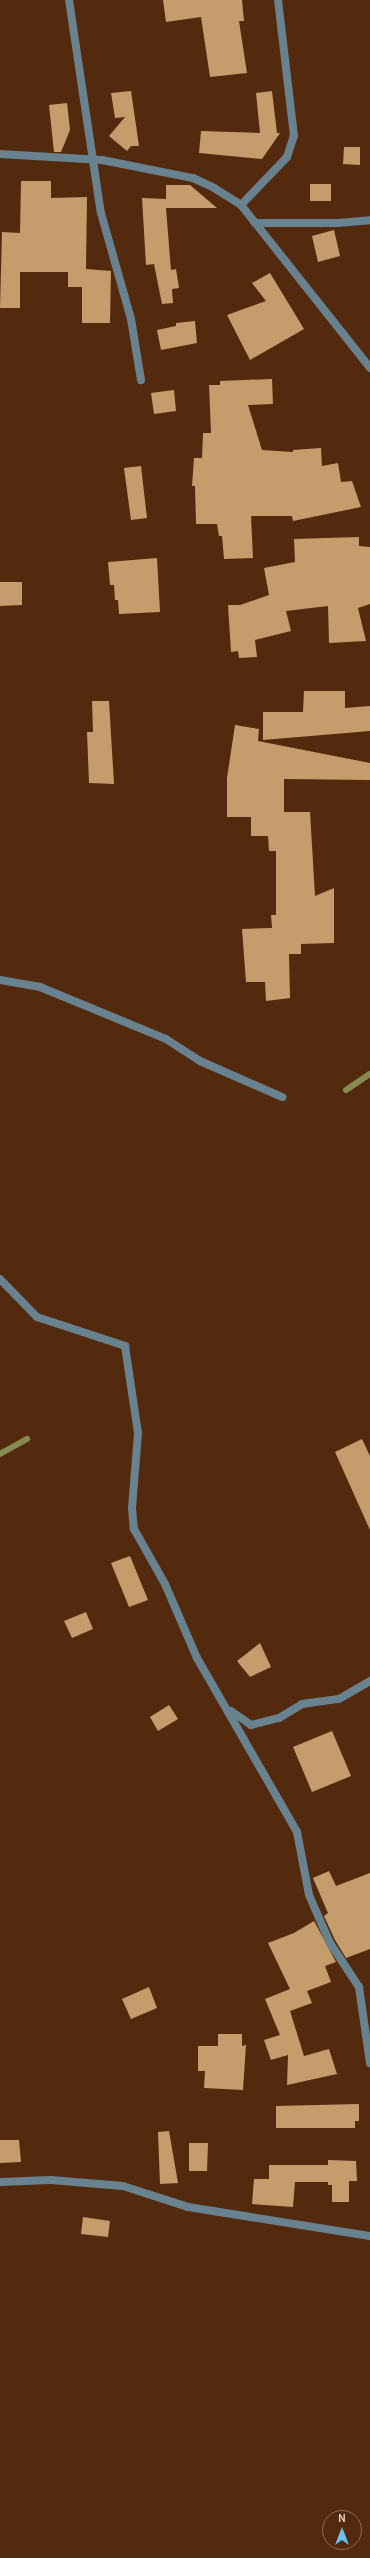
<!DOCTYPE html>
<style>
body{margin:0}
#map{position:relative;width:370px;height:2558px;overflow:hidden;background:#532a0d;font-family:Karla,sans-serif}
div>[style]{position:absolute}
.stream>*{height:6px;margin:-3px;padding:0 3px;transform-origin:3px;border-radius:3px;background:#878b50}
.building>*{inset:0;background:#c59d6c}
.minor>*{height:8px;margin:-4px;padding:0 4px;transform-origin:4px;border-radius:4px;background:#688290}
span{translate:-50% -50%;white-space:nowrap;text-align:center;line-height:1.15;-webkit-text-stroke:4px #532a0d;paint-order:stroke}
.north{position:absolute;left:322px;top:2510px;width:40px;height:40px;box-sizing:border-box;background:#532a0d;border:1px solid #8f6c55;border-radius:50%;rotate:0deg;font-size:11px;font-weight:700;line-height:16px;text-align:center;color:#eacfc0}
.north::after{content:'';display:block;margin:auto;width:14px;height:18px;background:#69c3f1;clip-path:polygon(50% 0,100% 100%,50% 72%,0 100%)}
</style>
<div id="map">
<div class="stream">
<div style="left:346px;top:1090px;width:29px;rotate:-34deg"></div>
<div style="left:0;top:1454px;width:31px;rotate:-29deg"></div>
</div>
<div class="building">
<div style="clip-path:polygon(163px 0,242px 0,244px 21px,239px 21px,247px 73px,210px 77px,201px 17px,166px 22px)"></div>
<div style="clip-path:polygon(131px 91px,139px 146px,131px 146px,127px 151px,109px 136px,125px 117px,115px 118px,111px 93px)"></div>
<div style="clip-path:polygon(272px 91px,277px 133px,280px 133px,262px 159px,199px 153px,201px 131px,260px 133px,256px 93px)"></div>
<div style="clip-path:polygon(67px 103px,70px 130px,61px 152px,54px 152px,49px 105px)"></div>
<div style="clip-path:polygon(344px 147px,360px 147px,360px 165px,343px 164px)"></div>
<div style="clip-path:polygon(21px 181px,51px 181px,51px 198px,87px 197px,86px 269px,111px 271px,110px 323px,82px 323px,82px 287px,68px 287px,68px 272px,20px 272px,20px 308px,0 308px,2px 232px,20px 233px)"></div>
<div style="clip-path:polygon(310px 184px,331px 184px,331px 201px,310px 201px)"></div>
<div style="clip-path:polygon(166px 185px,190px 185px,217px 208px,166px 208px,171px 270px,176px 269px,179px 288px,172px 289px,173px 303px,162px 304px,154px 264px,146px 265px,142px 198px,166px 199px)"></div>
<div style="clip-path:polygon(334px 230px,340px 256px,318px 262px,312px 236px)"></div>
<div style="clip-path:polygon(270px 273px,304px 329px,250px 360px,227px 315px,266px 301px,252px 283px)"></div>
<div style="clip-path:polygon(195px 321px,197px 343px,161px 350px,157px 330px,176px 326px,176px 323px)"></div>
<div style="clip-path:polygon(272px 379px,273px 404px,248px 405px,262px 450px,293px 452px,293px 450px,321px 448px,322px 466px,338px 463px,341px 482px,352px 481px,361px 507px,293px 521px,292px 516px,251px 516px,253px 558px,224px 559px,222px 536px,219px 536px,217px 524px,196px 524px,195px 486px,192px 486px,194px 458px,202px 458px,203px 433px,211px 433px,209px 385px,220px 385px,220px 381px)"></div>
<div style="clip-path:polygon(174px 390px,176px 411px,154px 414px,151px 393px)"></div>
<div style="clip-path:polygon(141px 466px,147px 518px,131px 520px,124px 468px)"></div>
<div style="clip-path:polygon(359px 537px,359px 546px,370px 547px,370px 604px,358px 608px,366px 641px,329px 643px,328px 606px,286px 611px,291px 631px,255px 640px,257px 657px,239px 658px,238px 651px,231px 652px,228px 605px,240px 605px,269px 595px,264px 568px,295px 562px,294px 539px)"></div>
<div style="clip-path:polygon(157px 558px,160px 612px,119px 614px,118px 600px,115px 600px,114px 585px,110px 585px,108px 562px)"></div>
<div style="clip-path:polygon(0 582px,22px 582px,22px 605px,0 606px)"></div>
<div style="clip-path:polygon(304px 691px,345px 691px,345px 708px,370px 706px,370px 731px,263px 740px,263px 712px,303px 712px)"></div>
<div style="clip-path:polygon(92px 701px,109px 701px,114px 784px,89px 783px,87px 732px,93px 732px)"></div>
<div style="clip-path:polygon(235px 725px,259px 729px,258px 741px,370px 763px,370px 780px,284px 779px,284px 812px,310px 812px,315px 896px,334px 888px,334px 943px,301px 944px,301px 954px,289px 954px,290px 998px,266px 1001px,265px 982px,246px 982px,242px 929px,272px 928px,271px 915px,276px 915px,276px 851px,269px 851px,268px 836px,251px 836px,251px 817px,227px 817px,227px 778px)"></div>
<div style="clip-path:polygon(362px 1439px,370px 1456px,370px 1530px,335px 1452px)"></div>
<div style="clip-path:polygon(130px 1556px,148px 1600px,129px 1607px,111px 1563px)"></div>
<div style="clip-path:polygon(86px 1612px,93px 1629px,72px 1638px,64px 1621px)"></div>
<div style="clip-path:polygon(260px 1643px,271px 1667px,250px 1677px,237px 1661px)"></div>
<div style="clip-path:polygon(169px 1705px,178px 1719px,158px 1731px,150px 1717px)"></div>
<div style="clip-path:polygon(332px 1731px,351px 1776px,312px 1792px,293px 1747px)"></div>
<div style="clip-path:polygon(329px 1871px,336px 1886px,370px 1873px,370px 1949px,346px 1958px,335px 1940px,324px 1916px,328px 1913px,313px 1878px)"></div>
<div style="clip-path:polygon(314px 1921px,336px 1962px,325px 1966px,331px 1982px,307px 1991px,312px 2003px,290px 2011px,304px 2056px,329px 2049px,337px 2074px,287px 2085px,288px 2055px,271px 2060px,264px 2040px,280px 2035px,265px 1999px,290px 1989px,268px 1943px,294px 1933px)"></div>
<div style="clip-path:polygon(149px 1987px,157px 2008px,131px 2019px,122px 1999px)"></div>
<div style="clip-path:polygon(218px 2034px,242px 2034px,242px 2046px,246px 2045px,243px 2090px,204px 2088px,205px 2071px,198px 2071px,198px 2046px,218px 2046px)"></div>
<div style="clip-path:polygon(359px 2104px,359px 2121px,355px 2121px,355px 2128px,276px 2128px,276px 2106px)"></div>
<div style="clip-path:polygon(169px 2131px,178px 2183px,160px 2184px,158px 2132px)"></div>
<div style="clip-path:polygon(0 2140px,19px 2140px,21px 2162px,0 2163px)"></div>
<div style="clip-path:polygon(189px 2143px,208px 2143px,207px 2171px,189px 2171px)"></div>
<div style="clip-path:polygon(328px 2160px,356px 2161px,357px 2181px,349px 2181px,349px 2202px,332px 2202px,332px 2185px,328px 2185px,328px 2182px,295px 2182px,293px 2207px,252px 2204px,254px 2179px,269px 2179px,269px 2165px,328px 2165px)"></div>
<div style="clip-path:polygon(83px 2217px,110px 2221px,108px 2237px,81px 2234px)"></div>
</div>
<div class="minor">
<div style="left:69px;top:0;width:215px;rotate:81.5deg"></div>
<div style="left:101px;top:213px;width:110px;rotate:74.2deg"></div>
<div style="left:131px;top:319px;width:62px;rotate:80.7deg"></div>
<div style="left:0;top:154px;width:102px;rotate:3.4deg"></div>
<div style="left:102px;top:160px;width:93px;rotate:11.2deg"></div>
<div style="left:193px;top:178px;width:23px;rotate:25deg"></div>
<div style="left:214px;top:188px;width:32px;rotate:32deg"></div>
<div style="left:241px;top:205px;width:208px;rotate:51.6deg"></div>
<div style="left:241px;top:205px;width:66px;rotate:-46.2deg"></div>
<div style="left:287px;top:157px;width:22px;rotate:-72deg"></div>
<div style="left:294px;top:136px;width:137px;rotate:-96.7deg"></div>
<div style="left:255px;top:223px;width:83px"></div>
<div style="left:338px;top:223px;width:32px;rotate:-5deg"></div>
<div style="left:0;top:980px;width:41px;rotate:9.9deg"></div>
<div style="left:40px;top:987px;width:136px;rotate:22.4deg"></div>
<div style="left:166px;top:1039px;width:40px;rotate:32.9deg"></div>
<div style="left:200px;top:1061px;width:90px;rotate:23.7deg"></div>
<div style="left:0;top:1279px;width:53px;rotate:45.8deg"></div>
<div style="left:37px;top:1317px;width:93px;rotate:18.2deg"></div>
<div style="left:125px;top:1346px;width:88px;rotate:81.5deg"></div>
<div style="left:138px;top:1433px;width:75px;rotate:94.6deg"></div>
<div style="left:132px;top:1508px;width:21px;rotate:85deg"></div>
<div style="left:134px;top:1529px;width:63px;rotate:60.6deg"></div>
<div style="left:165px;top:1584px;width:81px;rotate:66.6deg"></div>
<div style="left:197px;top:1658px;width:201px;rotate:60.1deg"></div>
<div style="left:297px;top:1832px;width:64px;rotate:79.2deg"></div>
<div style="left:309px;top:1895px;width:52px;rotate:66.4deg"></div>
<div style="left:330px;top:1943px;width:53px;rotate:56.6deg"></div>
<div style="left:359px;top:1987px;width:77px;rotate:81.8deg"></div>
<div style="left:231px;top:1711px;width:24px;rotate:35deg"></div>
<div style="left:251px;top:1725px;width:29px;rotate:-14deg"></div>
<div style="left:279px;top:1718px;width:27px;rotate:-31deg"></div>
<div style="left:302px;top:1704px;width:37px;rotate:-8deg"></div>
<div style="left:339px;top:1699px;width:36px;rotate:-30deg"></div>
<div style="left:0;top:2182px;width:51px;rotate:-2.2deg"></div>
<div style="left:51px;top:2180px;width:72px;rotate:4.8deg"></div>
<div style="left:123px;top:2186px;width:68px;rotate:17.9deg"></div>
<div style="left:188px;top:2207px;width:184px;rotate:9.1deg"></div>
</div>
<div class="north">N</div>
</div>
